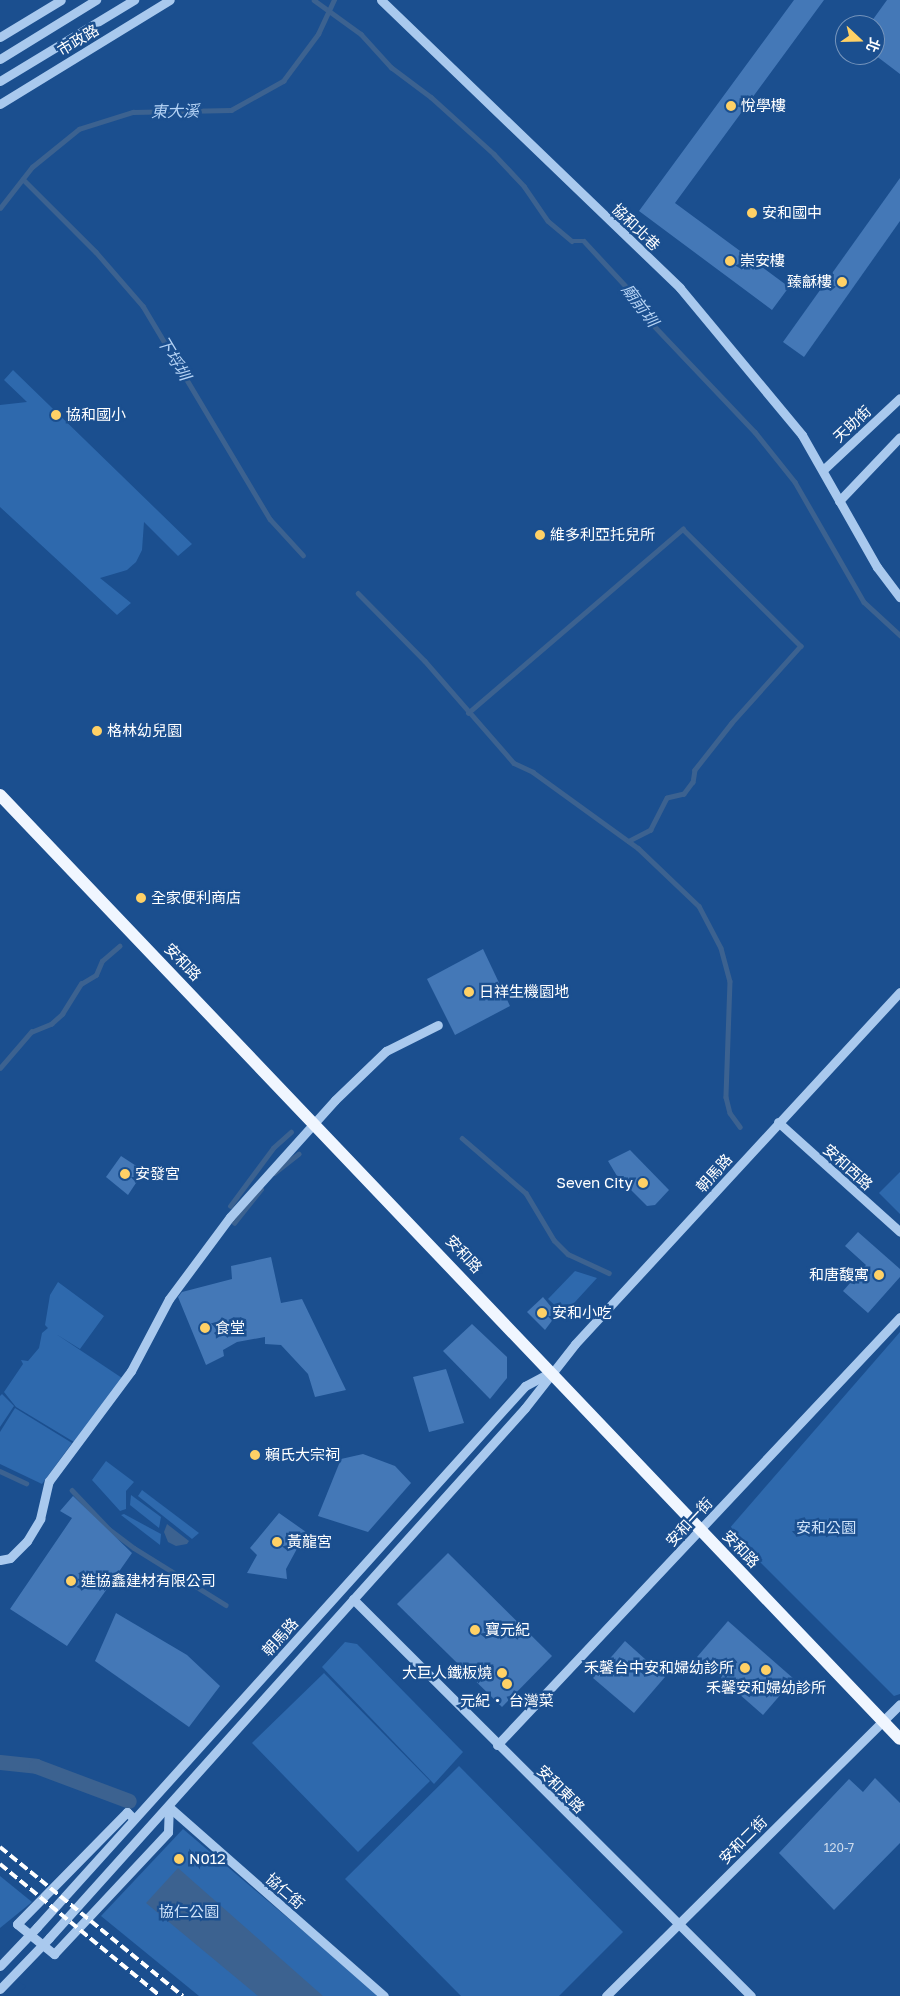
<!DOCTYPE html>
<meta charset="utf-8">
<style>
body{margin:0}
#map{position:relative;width:900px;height:1996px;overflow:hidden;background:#1b4f8f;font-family:"Golos Text","Noto Sans TC",sans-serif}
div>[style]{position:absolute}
.green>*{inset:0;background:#2e69ad}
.water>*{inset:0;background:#3c6290}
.pier>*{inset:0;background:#1b4f8f}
.stream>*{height:4.5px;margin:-2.25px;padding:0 2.25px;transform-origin:2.25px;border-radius:2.25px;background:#3c6290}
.canal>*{height:15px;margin:-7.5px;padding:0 7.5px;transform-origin:7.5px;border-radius:7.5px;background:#3c6290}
.building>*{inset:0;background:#4478b7}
.minor>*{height:9px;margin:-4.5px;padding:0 4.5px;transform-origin:4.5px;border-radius:4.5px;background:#a9c9ee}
.major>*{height:12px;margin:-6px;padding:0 6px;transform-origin:6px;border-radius:6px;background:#f0f6ff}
.rail>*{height:4px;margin-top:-2px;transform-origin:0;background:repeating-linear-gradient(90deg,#fff 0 9px,transparent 0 13px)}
.minor-bridge>*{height:9px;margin:-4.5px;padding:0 4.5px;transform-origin:4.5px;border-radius:4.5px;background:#a9c9ee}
.dots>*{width:14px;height:14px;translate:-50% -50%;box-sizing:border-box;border:2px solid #1b4f8f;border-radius:50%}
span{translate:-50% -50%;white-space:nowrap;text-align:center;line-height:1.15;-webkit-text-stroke:5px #1b4f8f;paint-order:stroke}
.number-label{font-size:12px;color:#d0dded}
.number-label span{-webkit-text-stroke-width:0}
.street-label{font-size:15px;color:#fff}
.poi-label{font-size:15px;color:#fff}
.left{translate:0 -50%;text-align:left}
.right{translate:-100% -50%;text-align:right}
.park-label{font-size:15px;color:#cfe3fa}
.water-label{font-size:16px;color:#b5d3f5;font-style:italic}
.north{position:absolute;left:835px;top:15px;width:50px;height:50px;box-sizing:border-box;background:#1b4f8f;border:1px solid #7695bc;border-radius:50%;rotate:111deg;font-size:14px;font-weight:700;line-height:20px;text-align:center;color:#fff}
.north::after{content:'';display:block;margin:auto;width:18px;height:22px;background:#ffd166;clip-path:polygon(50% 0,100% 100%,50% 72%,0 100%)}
</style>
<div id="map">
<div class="green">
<div style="clip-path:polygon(13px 370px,192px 544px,178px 556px,144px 522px,142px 550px,136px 562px,127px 570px,100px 578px,131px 603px,117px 615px,0 507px,0 405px,27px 402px,4px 380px)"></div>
<div style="clip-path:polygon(900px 1172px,900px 1214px,879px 1193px)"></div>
<div style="clip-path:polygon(575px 1271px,597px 1278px,564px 1314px,548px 1299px)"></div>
<div style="clip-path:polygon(58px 1282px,104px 1316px,80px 1349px,56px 1334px,122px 1378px,74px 1442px,16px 1407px,4px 1392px,23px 1364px,21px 1360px,28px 1361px,39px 1348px,42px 1333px,48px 1328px,45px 1325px,50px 1295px)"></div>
<div style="clip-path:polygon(900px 1332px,900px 1694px,894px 1696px,728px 1530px)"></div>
<div style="clip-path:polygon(2px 1394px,14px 1406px,0 1427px,0 1396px)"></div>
<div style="clip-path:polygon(15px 1408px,72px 1443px,42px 1484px,0 1464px,0 1432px)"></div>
<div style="clip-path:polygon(106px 1461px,134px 1482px,126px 1491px,126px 1509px,120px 1511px,92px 1480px)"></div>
<div style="clip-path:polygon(142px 1490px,199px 1533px,192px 1539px,138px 1496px)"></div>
<div style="clip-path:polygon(131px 1495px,161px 1517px,159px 1528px,130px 1505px)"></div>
<div style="clip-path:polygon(124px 1514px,161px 1534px,160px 1545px,121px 1515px)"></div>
<div style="clip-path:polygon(345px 1642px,357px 1644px,463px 1752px,434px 1784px,322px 1667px)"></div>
<div style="clip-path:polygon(324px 1673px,430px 1781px,358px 1852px,252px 1743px)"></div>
<div style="clip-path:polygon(459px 1766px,623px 1932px,559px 1996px,461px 1996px,345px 1879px)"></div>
<div style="clip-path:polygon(183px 1829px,380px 1996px,199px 1996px,101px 1916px)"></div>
<div style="clip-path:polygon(0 1876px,32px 1902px,0 1928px)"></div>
</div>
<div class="water">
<div style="clip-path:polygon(167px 1524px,189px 1541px,187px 1544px,176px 1546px,168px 1542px,164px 1532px)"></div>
<div style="clip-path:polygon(178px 1868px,323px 1996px,258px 1996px,146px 1903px)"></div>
</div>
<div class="pier">
<div style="clip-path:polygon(0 1971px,1px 1971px,26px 1986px,17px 1996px,0 1996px)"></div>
</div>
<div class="stream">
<div style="left:314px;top:0;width:58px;rotate:35.9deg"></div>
<div style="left:361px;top:34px;width:45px;rotate:47.7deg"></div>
<div style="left:391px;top:67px;width:50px;rotate:36.9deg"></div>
<div style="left:431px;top:97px;width:85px;rotate:42.1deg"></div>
<div style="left:494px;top:154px;width:44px;rotate:46.8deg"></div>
<div style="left:524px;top:186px;width:42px;rotate:55.6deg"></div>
<div style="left:548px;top:221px;width:31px;rotate:40deg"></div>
<div style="left:572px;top:241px;width:12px"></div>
<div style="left:584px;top:241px;width:93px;rotate:47.2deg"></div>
<div style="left:647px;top:309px;width:6px;rotate:141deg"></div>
<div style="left:642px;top:313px;width:164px;rotate:46.5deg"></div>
<div style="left:755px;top:432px;width:64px;rotate:51.3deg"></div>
<div style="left:795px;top:482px;width:138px;rotate:60.1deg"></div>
<div style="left:864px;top:602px;width:49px;rotate:42.5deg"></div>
<div style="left:23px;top:179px;width:103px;rotate:45deg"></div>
<div style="left:96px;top:252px;width:72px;rotate:49deg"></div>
<div style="left:143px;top:306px;width:248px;rotate:59.2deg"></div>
<div style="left:270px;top:519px;width:49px;rotate:47.5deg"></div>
<div style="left:0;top:208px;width:52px;rotate:-52deg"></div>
<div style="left:32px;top:167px;width:60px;rotate:-39deg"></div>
<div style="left:79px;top:129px;width:57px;rotate:-17.5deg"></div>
<div style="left:133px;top:112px;width:98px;rotate:-1.2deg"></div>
<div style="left:231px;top:110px;width:60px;rotate:-29.1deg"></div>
<div style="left:283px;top:81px;width:59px;rotate:-53.3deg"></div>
<div style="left:318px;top:34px;width:38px;rotate:-65deg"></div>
<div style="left:358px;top:593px;width:95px;rotate:45.4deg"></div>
<div style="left:425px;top:661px;width:135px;rotate:48.9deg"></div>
<div style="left:514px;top:763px;width:21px;rotate:25deg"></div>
<div style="left:533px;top:772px;width:130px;rotate:35.9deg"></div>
<div style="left:638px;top:848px;width:84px;rotate:43.6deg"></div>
<div style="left:699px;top:906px;width:47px;rotate:62.4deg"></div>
<div style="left:721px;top:948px;width:34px;rotate:75deg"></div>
<div style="left:730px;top:981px;width:116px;rotate:92deg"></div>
<div style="left:726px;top:1097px;width:16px;rotate:76deg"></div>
<div style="left:730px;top:1113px;width:17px;rotate:54deg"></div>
<div style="left:468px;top:713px;width:283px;rotate:-40.6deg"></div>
<div style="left:683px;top:529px;width:166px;rotate:44.8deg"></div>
<div style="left:801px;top:646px;width:103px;rotate:131.9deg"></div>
<div style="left:732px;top:723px;width:60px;rotate:128.2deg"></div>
<div style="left:695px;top:770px;width:12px;rotate:99deg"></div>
<div style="left:693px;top:782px;width:15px;rotate:127deg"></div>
<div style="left:684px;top:794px;width:17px;rotate:167deg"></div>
<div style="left:667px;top:798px;width:36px;rotate:117deg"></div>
<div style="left:651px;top:830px;width:25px;rotate:153deg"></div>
<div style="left:0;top:1068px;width:48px;rotate:-49.3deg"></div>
<div style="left:31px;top:1032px;width:22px;rotate:-22deg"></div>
<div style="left:51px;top:1024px;width:15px;rotate:-42deg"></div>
<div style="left:62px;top:1014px;width:36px;rotate:-58deg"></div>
<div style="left:81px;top:984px;width:17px;rotate:-31deg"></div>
<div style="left:96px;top:975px;width:15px;rotate:-67deg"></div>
<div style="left:102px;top:961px;width:23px;rotate:-41deg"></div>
<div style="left:462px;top:1138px;width:84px;rotate:40.7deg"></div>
<div style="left:526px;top:1193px;width:55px;rotate:59.2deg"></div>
<div style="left:554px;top:1240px;width:20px;rotate:45deg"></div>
<div style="left:568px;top:1254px;width:45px;rotate:24.9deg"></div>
<div style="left:274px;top:1173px;width:31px;rotate:-38deg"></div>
<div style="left:230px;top:1206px;width:72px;rotate:-53.4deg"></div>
<div style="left:273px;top:1148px;width:24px;rotate:-42deg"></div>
<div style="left:234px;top:1223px;width:43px;rotate:-51.5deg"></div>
<div style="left:0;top:1471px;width:29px;rotate:25deg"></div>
<div style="left:72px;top:1490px;width:54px;rotate:46.5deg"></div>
<div style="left:109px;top:1529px;width:31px;rotate:37deg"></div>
<div style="left:134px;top:1548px;width:108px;rotate:31.8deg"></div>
</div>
<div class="canal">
<div style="left:0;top:1762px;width:36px;rotate:6deg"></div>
<div style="left:36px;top:1766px;width:99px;rotate:20.6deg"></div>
</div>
<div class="building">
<div style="clip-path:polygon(794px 0,824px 0,675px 203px,789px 287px,772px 310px,639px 211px)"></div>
<div style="clip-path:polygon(887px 0,900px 0,900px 74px,875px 55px,875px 25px,869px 25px)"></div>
<div style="clip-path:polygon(900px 178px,900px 221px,804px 357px,783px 342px)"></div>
<div style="clip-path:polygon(483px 949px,510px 1006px,455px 1035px,427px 979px)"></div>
<div style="clip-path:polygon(630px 1150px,669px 1190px,655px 1205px,647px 1206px,617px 1176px,608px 1161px)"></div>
<div style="clip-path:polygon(121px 1156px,144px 1171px,128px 1195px,106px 1177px)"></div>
<div style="clip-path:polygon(858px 1232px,900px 1269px,900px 1277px,868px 1313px,843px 1291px,866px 1265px,845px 1246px)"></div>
<div style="clip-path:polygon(271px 1257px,281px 1303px,302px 1299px,346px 1390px,315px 1397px,308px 1374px,281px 1345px,265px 1344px,265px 1337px,237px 1342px,223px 1350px,224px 1356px,206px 1365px,178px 1297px,182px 1292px,232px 1279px,231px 1266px)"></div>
<div style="clip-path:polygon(543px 1297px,557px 1314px,545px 1330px,527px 1312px)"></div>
<div style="clip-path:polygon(472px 1324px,507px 1357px,507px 1378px,490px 1399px,443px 1351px)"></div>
<div style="clip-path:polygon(446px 1369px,464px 1423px,429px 1432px,413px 1377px)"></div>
<div style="clip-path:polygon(363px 1454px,395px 1466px,411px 1483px,368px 1532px,318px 1516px,341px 1459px)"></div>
<div style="clip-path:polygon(73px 1496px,132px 1553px,67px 1646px,10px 1609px,72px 1518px,60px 1511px)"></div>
<div style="clip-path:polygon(279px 1513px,306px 1532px,286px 1569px,287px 1579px,247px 1573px,257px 1555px,250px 1548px)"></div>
<div style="clip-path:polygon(448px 1553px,552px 1656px,502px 1707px,397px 1604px)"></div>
<div style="clip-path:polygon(116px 1613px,187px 1655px,220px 1686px,189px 1727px,95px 1661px)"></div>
<div style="clip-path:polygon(728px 1621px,794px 1679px,763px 1715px,697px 1657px)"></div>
<div style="clip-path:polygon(625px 1641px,665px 1677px,634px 1713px,593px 1678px)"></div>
<div style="clip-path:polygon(875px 1778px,900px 1803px,900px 1843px,834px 1910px,779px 1853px,849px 1779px,863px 1792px)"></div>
</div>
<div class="minor">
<div style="left:381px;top:0;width:415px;rotate:43.9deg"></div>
<div style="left:680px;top:288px;width:191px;rotate:50.3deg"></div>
<div style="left:802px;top:435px;width:152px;rotate:60.4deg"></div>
<div style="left:877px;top:567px;width:38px;rotate:53deg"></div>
<div style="left:0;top:37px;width:71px;rotate:-31.2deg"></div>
<div style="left:0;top:59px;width:113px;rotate:-31.6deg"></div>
<div style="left:0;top:81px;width:157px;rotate:-31.2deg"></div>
<div style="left:0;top:104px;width:199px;rotate:-31.5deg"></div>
<div style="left:823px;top:470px;width:105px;rotate:-43.1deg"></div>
<div style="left:839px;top:501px;width:88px;rotate:-46.4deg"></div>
<div style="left:778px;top:1122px;width:164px;rotate:42deg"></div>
<div style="left:0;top:1560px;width:10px;rotate:-11deg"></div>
<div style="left:10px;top:1558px;width:24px;rotate:-45deg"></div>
<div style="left:27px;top:1541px;width:26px;rotate:-59deg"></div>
<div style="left:40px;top:1519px;width:39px;rotate:-77deg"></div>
<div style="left:49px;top:1481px;width:137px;rotate:-53.3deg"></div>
<div style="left:131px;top:1371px;width:81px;rotate:-62.2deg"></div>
<div style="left:169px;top:1299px;width:102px;rotate:-53.4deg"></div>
<div style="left:230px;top:1217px;width:157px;rotate:-48.1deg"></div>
<div style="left:335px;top:1100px;width:71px;rotate:-43.9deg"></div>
<div style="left:386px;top:1051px;width:58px;rotate:-26.6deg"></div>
<div style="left:353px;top:1599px;width:562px;rotate:44.93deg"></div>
<div style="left:497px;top:1745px;width:588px;rotate:-46.72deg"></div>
<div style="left:169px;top:1807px;width:286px;rotate:41.3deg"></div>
<div style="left:134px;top:1819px;width:10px;rotate:-135deg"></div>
<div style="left:127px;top:1812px;width:157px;rotate:134.5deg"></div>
<div style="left:17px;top:1924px;width:48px;rotate:39deg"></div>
<div style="left:54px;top:1954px;width:167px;rotate:-46.9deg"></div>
<div style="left:168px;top:1832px;width:25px;rotate:-88deg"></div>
<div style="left:37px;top:1927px;width:729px;rotate:-47.95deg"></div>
<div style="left:525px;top:1386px;width:26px;rotate:-28deg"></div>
<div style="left:49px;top:1938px;width:712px;rotate:-48.07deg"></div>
<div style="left:525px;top:1408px;width:81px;rotate:-52deg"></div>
<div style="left:575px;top:1344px;width:479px;rotate:-47.3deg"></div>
<div style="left:606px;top:1996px;width:414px;rotate:-44.8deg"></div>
</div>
<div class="major">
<div style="left:0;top:795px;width:1304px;rotate:46.37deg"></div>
</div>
<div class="rail">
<div style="left:0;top:1847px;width:236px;rotate:39.2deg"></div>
<div style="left:0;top:1864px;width:207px;rotate:39.5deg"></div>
</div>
<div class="minor-bridge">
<div style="left:0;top:1966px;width:54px;rotate:-46.5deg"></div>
<div style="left:0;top:1989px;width:71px;rotate:-46.1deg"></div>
</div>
<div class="dots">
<div style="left:731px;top:106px;background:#ffd166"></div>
<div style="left:752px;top:213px;background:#ffd166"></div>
<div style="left:730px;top:261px;background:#ffd166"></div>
<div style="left:842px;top:282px;background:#ffd166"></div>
<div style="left:56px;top:415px;background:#ffd166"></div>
<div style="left:540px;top:535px;background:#ffd166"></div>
<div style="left:97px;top:731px;background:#ffd166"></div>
<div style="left:141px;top:898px;background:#ffd166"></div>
<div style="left:469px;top:992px;background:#ffd166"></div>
<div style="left:125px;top:1174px;background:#ffd166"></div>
<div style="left:643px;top:1183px;background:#ffd166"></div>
<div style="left:879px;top:1275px;background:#ffd166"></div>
<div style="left:542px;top:1313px;background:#ffd166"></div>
<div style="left:205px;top:1328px;background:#ffd166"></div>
<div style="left:255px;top:1455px;background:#ffd166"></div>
<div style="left:277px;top:1542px;background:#ffd166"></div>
<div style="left:71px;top:1581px;background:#ffd166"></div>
<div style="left:475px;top:1630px;background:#ffd166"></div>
<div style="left:745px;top:1668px;background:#ffd166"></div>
<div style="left:766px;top:1670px;background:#ffd166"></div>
<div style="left:502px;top:1673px;background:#ffd166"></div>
<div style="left:507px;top:1684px;background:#ffd166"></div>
<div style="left:179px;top:1859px;background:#ffd166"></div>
</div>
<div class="number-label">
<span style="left:839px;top:1848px">120-7</span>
</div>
<div class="street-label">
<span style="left:78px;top:40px;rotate:-31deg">市政路</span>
<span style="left:636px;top:227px;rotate:44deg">協和北巷</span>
<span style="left:852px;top:424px;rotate:-43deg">天助街</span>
<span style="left:183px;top:962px;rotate:46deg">安和路</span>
<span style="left:848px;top:1167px;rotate:42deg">安和西路</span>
<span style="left:714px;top:1173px;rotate:-48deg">朝馬路</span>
<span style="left:464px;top:1254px;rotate:47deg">安和路</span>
<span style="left:689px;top:1522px;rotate:-47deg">安和一街</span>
<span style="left:741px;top:1549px;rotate:46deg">安和路</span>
<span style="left:280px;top:1637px;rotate:-48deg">朝馬路</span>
<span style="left:561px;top:1789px;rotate:45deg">安和東路</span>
<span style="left:743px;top:1840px;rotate:-45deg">安和二街</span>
<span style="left:285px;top:1891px;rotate:41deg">協仁街</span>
</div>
<div class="poi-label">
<span class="left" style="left:741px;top:106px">悅學樓</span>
<span class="left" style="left:762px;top:213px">安和國中</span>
<span class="left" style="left:740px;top:261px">崇安樓</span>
<span class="right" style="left:832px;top:282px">臻龢樓</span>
<span class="left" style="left:66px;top:415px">協和國小</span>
<span class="left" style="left:550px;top:535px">維多利亞托兒所</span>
<span class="left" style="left:107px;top:731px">格林幼兒園</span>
<span class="left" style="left:151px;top:898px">全家便利商店</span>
<span class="left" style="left:479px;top:992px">日祥生機園地</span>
<span class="left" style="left:135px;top:1174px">安發宮</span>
<span class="right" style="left:633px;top:1183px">Seven City</span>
<span class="right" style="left:869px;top:1275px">和唐馥寓</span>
<span class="left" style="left:552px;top:1313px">安和小吃</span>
<span class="left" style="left:215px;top:1328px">食堂</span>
<span class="left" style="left:265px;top:1455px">賴氏大宗祠</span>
<span class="left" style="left:287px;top:1542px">黃龍宮</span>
<span class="left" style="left:81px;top:1581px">進協鑫建材有限公司</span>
<span class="left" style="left:485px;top:1630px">寶元紀</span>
<span class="right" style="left:734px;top:1668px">禾馨台中安和婦幼診所</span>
<span class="right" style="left:492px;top:1673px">大巨人鐵板燒</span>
<span style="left:766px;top:1688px">禾馨安和婦幼診所</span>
<span style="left:507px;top:1701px">元紀‧ 台灣菜</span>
<span class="left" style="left:189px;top:1859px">N012</span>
</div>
<div class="park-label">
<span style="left:826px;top:1528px">安和公園</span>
<span style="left:189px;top:1912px">協仁公園</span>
</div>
<div class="water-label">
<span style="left:175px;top:111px;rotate:-1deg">東大溪</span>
<span style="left:640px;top:305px;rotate:53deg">廟前圳</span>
<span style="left:174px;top:358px;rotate:59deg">下埒圳</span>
</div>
<div class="north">北</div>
</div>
